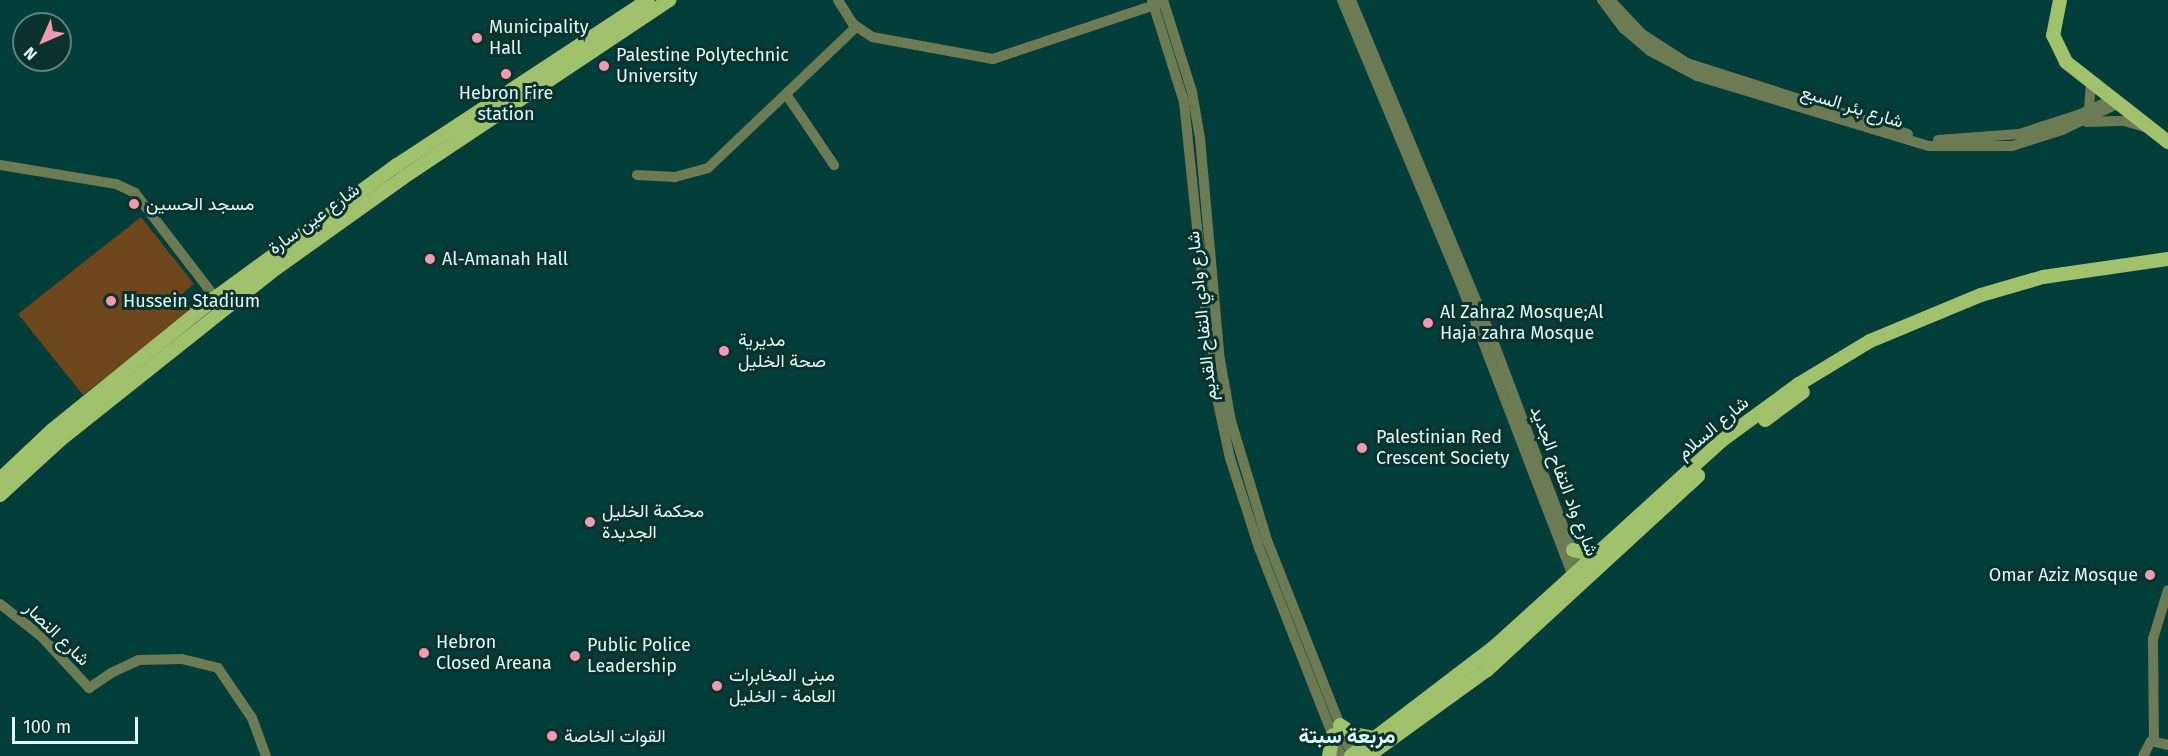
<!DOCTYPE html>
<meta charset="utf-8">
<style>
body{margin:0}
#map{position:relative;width:2168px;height:756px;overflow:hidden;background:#013e39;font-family:"Fira Sans",Vazirmatn,sans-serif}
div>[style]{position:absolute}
.green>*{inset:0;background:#6d461b}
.minor>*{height:10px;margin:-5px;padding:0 5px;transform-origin:5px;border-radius:5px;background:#6c7b53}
.major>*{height:14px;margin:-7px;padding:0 7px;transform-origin:7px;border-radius:7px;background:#a2c16d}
.dots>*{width:16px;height:16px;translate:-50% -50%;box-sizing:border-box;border:3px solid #0b312d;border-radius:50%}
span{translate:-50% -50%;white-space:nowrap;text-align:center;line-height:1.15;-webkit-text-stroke:6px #0b312d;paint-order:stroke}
.poi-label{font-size:18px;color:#dcfdf8}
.left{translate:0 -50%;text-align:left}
.right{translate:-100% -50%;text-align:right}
.street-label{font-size:18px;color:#dcfdf8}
.quarter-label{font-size:21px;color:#dcfdf8;font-weight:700}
.north{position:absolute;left:12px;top:12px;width:60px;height:60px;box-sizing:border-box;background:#0b312d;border:2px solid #5f837e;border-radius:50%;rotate:225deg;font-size:16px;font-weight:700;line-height:24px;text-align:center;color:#dcfdf8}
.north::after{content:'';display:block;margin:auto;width:21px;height:27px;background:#f29aae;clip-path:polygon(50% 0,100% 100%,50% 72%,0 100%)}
.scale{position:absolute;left:12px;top:717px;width:126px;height:27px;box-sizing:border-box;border:3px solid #dcfdf8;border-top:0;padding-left:8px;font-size:18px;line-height:21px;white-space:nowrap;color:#dcfdf8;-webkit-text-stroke:4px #0b312d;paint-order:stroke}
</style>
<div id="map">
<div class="green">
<div style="clip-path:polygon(141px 217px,194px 284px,182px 294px,193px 309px,83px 395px,18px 314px)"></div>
</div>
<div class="minor">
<div style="left:838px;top:0;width:28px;rotate:58deg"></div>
<div style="left:853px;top:24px;width:23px;rotate:34deg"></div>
<div style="left:872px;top:37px;width:123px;rotate:10.3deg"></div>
<div style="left:993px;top:59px;width:176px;rotate:-18.5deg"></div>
<div style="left:1152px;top:0;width:107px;rotate:72.6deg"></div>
<div style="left:1184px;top:102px;width:274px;rotate:84.1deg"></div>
<div style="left:1212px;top:375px;width:85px;rotate:77.8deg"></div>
<div style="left:1230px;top:458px;width:95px;rotate:72.1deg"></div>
<div style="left:1259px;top:548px;width:224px;rotate:68.5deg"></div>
<div style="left:1163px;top:0;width:96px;rotate:72.5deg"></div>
<div style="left:1192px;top:92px;width:47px;rotate:80.1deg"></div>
<div style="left:1200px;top:138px;width:223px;rotate:84.9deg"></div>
<div style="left:1220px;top:360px;width:62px;rotate:79.8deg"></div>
<div style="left:1231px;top:421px;width:124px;rotate:73.2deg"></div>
<div style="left:1267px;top:540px;width:232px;rotate:68.5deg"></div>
<div style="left:1342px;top:0;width:306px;rotate:67.3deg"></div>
<div style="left:1460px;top:282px;width:320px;rotate:69deg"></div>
<div style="left:1351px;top:0;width:366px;rotate:67.4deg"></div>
<div style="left:1492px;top:338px;width:252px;rotate:69.3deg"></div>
<div style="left:1602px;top:0;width:36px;rotate:53deg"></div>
<div style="left:1624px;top:29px;width:34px;rotate:40deg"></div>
<div style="left:1650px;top:51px;width:53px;rotate:28deg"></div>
<div style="left:1697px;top:76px;width:242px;rotate:16.8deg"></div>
<div style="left:1929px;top:146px;width:83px"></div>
<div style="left:2012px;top:146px;width:52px;rotate:-17.7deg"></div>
<div style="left:2062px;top:130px;width:61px;rotate:-25.3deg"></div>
<div style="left:1610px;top:0;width:47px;rotate:46.7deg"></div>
<div style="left:1642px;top:34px;width:54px;rotate:32.8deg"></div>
<div style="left:1687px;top:63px;width:232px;rotate:17.8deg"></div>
<div style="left:786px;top:94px;width:86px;rotate:55.9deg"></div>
<div style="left:2089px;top:110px;width:26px;rotate:-86deg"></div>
<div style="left:2087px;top:122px;width:37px;rotate:-2deg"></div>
<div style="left:2124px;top:121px;width:22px;rotate:16deg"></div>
<div style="left:1938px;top:140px;width:81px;rotate:-4.2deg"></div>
<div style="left:2019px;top:134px;width:62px;rotate:-17.9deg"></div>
<div style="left:2078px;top:115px;width:36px;rotate:-24deg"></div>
<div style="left:0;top:165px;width:118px;rotate:9.3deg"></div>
<div style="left:116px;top:184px;width:21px;rotate:25deg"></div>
<div style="left:135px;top:193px;width:146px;rotate:52.5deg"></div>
<div style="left:637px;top:175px;width:38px;rotate:3deg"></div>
<div style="left:675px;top:177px;width:34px;rotate:-15deg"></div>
<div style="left:708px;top:168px;width:204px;rotate:-43.6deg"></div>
<div style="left:0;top:604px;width:52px;rotate:38deg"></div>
<div style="left:41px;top:636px;width:71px;rotate:47.3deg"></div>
<div style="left:89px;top:688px;width:27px;rotate:-34deg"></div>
<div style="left:111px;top:673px;width:31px;rotate:-25deg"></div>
<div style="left:139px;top:660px;width:43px;rotate:-1.3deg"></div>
<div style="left:182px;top:659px;width:37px;rotate:14deg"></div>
<div style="left:218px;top:668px;width:60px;rotate:55.8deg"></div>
<div style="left:252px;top:718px;width:40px;rotate:69.8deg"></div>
<div style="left:2154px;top:741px;width:102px;rotate:-90.6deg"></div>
<div style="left:2153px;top:639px;width:51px;rotate:-73deg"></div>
<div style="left:2143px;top:756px;width:17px;rotate:-62deg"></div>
<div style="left:2151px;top:741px;width:17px;rotate:13deg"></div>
</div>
<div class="major">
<div style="left:2060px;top:0;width:36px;rotate:101deg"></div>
<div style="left:2053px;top:35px;width:30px;rotate:64deg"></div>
<div style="left:2066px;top:62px;width:130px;rotate:38.1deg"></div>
<div style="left:1765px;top:420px;width:47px;rotate:-36.4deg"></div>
<div style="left:0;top:479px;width:70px;rotate:-43.3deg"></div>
<div style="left:51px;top:431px;width:211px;rotate:-39deg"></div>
<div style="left:215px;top:298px;width:225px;rotate:-36.2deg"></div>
<div style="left:397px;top:165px;width:300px;rotate:-33.3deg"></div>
<div style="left:0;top:495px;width:81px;rotate:-42.5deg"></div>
<div style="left:60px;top:440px;width:270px;rotate:-38.5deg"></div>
<div style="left:271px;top:272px;width:163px;rotate:-35.5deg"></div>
<div style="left:404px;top:177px;width:319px;rotate:-33.7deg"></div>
<div style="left:1573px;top:550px;width:26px;rotate:13deg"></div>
<div style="left:1340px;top:725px;width:17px;rotate:33deg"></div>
<div style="left:1354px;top:734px;width:20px;rotate:11deg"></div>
<div style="left:1329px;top:756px;width:21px;rotate:-79deg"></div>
<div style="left:1351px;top:756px;width:178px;rotate:-37.3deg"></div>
<div style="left:1493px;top:648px;width:308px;rotate:-42.2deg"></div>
<div style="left:1721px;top:441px;width:97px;rotate:-36.2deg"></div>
<div style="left:1799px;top:384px;width:83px;rotate:-31.2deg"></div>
<div style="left:1870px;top:341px;width:120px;rotate:-22.5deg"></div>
<div style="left:1981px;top:295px;width:65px;rotate:-16.2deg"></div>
<div style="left:2043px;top:277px;width:126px;rotate:-8.2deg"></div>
<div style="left:1368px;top:756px;width:147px;rotate:-35.9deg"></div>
<div style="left:1487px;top:670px;width:287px;rotate:-42.6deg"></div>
</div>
<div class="dots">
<div style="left:477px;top:38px;background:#f29aae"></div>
<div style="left:604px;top:66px;background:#f29aae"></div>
<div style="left:506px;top:74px;background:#f29aae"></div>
<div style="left:134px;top:204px;background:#f29aae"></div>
<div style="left:430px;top:259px;background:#f29aae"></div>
<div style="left:111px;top:301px;background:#f29aae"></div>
<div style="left:1428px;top:323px;background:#f29aae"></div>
<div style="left:724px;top:351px;background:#f29aae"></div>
<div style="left:1362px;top:448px;background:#f29aae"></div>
<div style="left:590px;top:522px;background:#f29aae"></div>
<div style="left:2150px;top:575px;background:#f29aae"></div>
<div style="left:424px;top:653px;background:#f29aae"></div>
<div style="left:575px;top:656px;background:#f29aae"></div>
<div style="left:717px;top:686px;background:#f29aae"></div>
<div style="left:552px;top:736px;background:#f29aae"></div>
</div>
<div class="poi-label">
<span class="left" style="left:489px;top:38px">Municipality<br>Hall</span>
<span class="left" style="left:616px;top:66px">Palestine Polytechnic<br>University</span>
<span style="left:506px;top:104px">Hebron Fire<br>station</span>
<span class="left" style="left:146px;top:204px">مسجد الحسين</span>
<span class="left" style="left:442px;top:259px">Al-Amanah Hall</span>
<span class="left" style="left:123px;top:301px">Hussein Stadium</span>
<span class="left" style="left:1440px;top:323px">Al Zahra2 Mosque;Al<br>Haja zahra Mosque</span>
<span class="left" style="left:738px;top:351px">مديرية<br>صحة الخليل</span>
<span class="left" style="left:1376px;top:448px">Palestinian Red<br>Crescent Society</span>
<span class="left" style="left:602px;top:522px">محكمة الخليل<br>الجديدة</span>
<span class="right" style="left:2138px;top:575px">Omar Aziz Mosque</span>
<span class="left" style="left:436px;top:653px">Hebron<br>Closed Areana</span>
<span class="left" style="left:587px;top:656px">Public Police<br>Leadership</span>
<span class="left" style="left:729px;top:686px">مبنى المخابرات<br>العامة - الخليل</span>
<span class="left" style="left:564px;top:736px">القوات الخاصة</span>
</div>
<div class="street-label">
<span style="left:1852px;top:107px;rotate:17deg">شارع بئر السبع</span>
<span style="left:314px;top:219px;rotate:-36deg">شارع عين سارة</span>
<span style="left:1202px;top:316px;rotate:-96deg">شارع وادي التفاح القديم</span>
<span style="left:1713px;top:428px;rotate:-40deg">شارع السلام</span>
<span style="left:1564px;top:481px;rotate:69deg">شارع واد التفاح الجديد</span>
<span style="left:57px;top:634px;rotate:44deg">شارع النصار</span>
</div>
<div class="quarter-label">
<span style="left:1347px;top:736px">مربعة سبتة</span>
</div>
<div class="north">N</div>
<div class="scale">100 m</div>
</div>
